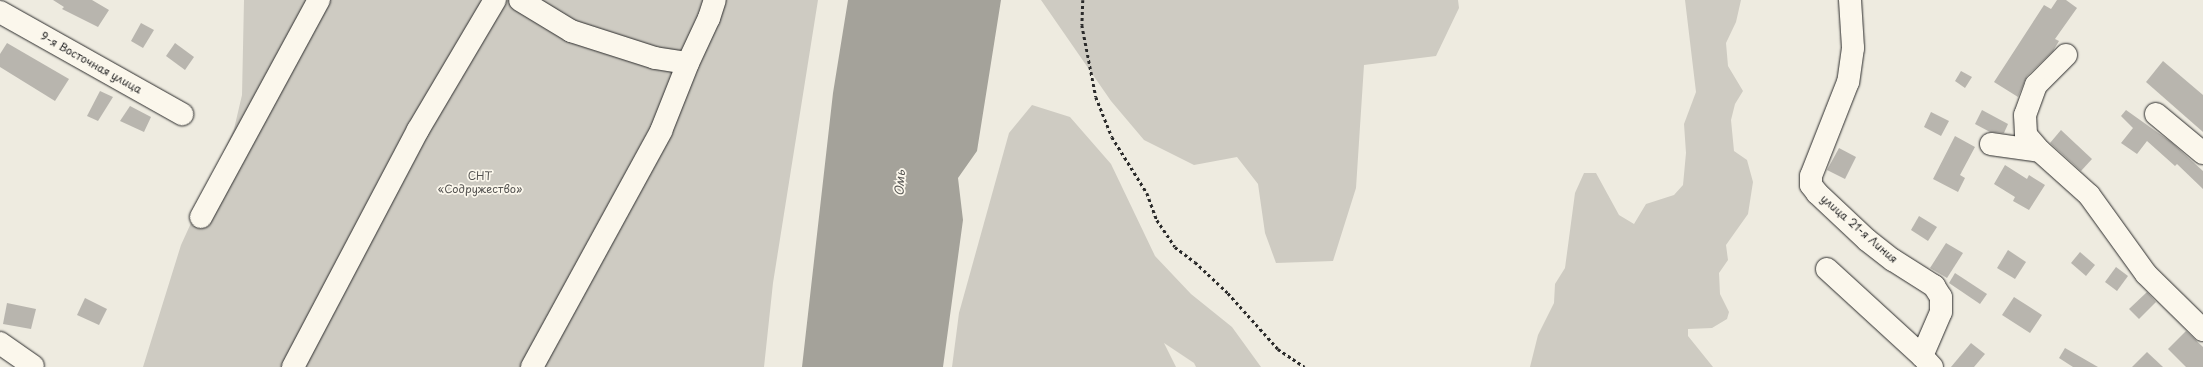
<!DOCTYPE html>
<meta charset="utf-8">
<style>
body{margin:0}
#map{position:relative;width:2203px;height:367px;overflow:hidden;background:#eeebe0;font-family:"Playpen Sans",sans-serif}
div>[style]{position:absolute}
.green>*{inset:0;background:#cecbc2}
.water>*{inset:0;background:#a4a29a}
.building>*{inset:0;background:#b8b5ae}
.path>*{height:2.5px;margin-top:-1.25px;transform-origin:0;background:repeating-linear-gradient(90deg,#2b2b2b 0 3px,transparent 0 6px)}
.roads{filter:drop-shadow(0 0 1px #2b2b2b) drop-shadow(0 0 1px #2b2b2b)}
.minor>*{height:22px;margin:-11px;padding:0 11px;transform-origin:11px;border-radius:11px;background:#fbf7ec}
span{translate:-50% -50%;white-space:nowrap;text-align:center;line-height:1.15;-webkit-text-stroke:3.5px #fbf7ec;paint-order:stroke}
.street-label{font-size:11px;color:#2b2b2b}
.park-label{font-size:11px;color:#545351}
.water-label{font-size:12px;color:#555552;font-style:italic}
</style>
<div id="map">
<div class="green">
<div style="clip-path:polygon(244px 0,818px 0,773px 283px,764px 367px,143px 367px,181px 245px,234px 129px,242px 95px)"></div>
<div style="clip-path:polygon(1041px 0,1458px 0,1459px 8px,1436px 56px,1364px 65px,1356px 188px,1333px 261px,1276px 263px,1265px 233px,1258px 184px,1237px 157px,1194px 165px,1144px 140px,1111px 101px)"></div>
<div style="clip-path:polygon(1685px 0,1741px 0,1736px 22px,1726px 43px,1728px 66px,1743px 91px,1735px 104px,1731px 120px,1734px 151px,1747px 160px,1753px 182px,1748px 214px,1726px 245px,1728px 260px,1719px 273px,1720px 294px,1729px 312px,1727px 319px,1712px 328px,1688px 329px,1688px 336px,1713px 367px,1530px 367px,1538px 335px,1554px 303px,1555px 284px,1565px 268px,1575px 193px,1584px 173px,1596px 173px,1619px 215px,1634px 224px,1646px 204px,1674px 195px,1683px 185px,1686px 153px,1684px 124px,1696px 92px)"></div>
<div style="clip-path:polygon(1032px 105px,1070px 117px,1111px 164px,1155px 256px,1191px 294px,1232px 327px,1261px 367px,1196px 367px,1194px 363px,1164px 343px,1176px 367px,952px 367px,959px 313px,1009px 133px)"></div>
</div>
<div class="water">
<div style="clip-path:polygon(848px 0,1001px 0,977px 151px,958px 178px,963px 220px,943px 367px,802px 367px,833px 93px)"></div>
</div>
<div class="building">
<div style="clip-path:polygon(53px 0,92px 0,109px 10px,98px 27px,62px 9px,64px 7px)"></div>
<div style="clip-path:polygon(2057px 0,2066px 0,2077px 8px,2055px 39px,2059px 41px,2053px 51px,2027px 76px,2018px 97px,1994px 82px,2044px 5px,2051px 9px)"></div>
<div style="clip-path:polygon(141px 23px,154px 30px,143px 48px,131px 41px)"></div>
<div style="clip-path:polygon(7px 43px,69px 79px,55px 101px,0 67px,0 54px)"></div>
<div style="clip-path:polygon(175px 43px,194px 57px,185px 70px,166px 56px)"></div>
<div style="clip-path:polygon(2163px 61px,2203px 95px,2203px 132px,2146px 82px)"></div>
<div style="clip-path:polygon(1961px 71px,1972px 77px,1965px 88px,1955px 81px)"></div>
<div style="clip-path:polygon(100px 91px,113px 97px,98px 121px,87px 116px)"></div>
<div style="clip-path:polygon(130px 106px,151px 117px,144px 132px,120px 121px)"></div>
<div style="clip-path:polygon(1982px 110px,2008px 124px,2004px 133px,1990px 132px,1975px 124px)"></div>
<div style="clip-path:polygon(2126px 110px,2171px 142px,2203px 171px,2203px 189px,2177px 164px,2175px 166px,2147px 141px,2137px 154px,2121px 143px,2133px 128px,2121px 116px)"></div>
<div style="clip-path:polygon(1931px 112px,1949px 121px,1941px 136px,1924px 127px)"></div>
<div style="clip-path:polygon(2061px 130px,2092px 159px,2081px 171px,2050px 143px)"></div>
<div style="clip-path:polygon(1955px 136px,1975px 147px,1960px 175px,1965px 178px,1958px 192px,1933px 179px)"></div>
<div style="clip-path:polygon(1839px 148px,1856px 157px,1845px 179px,1827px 170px)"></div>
<div style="clip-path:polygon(2005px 165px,2027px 179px,2029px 175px,2045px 185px,2029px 210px,2013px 201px,2015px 197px,1994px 184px)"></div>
<div style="clip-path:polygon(1919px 216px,1937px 227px,1928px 241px,1911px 230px)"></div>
<div style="clip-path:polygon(1946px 243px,1963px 253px,1947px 278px,1930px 268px)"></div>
<div style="clip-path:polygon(2008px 250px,2026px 262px,2015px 279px,1997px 268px)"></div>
<div style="clip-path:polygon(2080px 252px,2095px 265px,2086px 276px,2071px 263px)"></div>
<div style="clip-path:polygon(2116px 267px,2128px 276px,2117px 291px,2105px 282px)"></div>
<div style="clip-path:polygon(1955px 273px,1987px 294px,1980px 304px,1949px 283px)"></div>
<div style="clip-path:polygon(2147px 292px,2156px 302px,2139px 319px,2129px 309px)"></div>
<div style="clip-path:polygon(2014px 297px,2042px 315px,2030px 333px,2002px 315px)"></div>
<div style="clip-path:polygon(85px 298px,107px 309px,99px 325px,77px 315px)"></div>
<div style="clip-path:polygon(7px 303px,36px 309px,31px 329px,3px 324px)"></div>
<div style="clip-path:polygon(2186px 331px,2203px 347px,2203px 367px,2186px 367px,2168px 349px)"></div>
<div style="clip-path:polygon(1971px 343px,1985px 354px,1974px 367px,1951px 367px)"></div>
<div style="clip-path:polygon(2065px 348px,2098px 367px,2073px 367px,2059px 358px)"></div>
<div style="clip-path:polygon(2147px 352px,2163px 367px,2132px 367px)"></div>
</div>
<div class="path">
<div style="left:1083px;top:0;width:25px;rotate:92deg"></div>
<div style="left:1082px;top:25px;width:73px;rotate:79deg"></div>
<div style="left:1096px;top:97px;width:43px;rotate:68.2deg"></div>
<div style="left:1112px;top:137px;width:66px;rotate:58deg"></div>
<div style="left:1147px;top:193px;width:29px;rotate:70deg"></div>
<div style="left:1157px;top:220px;width:32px;rotate:56deg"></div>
<div style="left:1175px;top:247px;width:25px;rotate:37deg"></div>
<div style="left:1195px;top:262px;width:45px;rotate:43.2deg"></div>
<div style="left:1228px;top:293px;width:75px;rotate:48.2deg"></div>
<div style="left:1278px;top:349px;width:32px;rotate:34deg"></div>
</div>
<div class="roads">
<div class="minor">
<div style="left:520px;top:0;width:60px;rotate:31.3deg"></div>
<div style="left:571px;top:31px;width:88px;rotate:17.8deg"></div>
<div style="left:655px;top:58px;width:33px;rotate:9deg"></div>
<div style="left:1850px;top:0;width:48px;rotate:86.4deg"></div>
<div style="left:1853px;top:48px;width:34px;rotate:98deg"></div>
<div style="left:1848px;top:82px;width:101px;rotate:111.5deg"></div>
<div style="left:1811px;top:176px;width:9px;rotate:90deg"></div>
<div style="left:1811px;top:185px;width:10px;rotate:53deg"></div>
<div style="left:1817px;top:193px;width:69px;rotate:43.2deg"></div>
<div style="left:1867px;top:240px;width:33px;rotate:38deg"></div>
<div style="left:1893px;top:260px;width:49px;rotate:32.4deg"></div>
<div style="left:1934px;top:286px;width:13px;rotate:58deg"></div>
<div style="left:1941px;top:297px;width:15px;rotate:90deg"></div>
<div style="left:1941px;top:312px;width:48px;rotate:113.4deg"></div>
<div style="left:1922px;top:356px;width:15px;rotate:48deg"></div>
<div style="left:0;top:12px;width:209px;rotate:29.3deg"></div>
<div style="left:2066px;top:55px;width:42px;rotate:135deg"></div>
<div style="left:2036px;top:85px;width:32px;rotate:110deg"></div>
<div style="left:2025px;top:115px;width:20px;rotate:87deg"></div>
<div style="left:2026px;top:135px;width:21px;rotate:49deg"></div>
<div style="left:2040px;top:151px;width:66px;rotate:41.9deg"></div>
<div style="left:2089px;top:195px;width:97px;rotate:54.2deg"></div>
<div style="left:2146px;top:274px;width:80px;rotate:44.5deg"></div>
<div style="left:2156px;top:114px;width:61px;rotate:39.7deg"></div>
<div style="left:1991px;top:144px;width:49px;rotate:8.1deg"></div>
<div style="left:201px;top:217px;width:247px;rotate:-61.5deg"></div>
<div style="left:1827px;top:269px;width:129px;rotate:42.5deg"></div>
<div style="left:0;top:343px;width:40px;rotate:34.9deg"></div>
<div style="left:293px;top:367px;width:268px;rotate:-62.2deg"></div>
<div style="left:418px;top:130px;width:151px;rotate:-59.4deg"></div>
<div style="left:532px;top:367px;width:269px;rotate:-61.3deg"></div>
<div style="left:661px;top:131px;width:73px;rotate:-68.3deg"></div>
<div style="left:688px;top:63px;width:50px;rotate:-65deg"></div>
<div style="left:709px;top:18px;width:19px;rotate:-72deg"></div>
</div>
</div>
<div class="street-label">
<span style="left:91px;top:63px;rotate:29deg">9-я Восточная улица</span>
<span style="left:1859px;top:229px;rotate:41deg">улица 21-я Линия</span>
</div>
<div class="park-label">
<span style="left:480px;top:183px">СНТ<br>«Содружество»</span>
</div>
<div class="water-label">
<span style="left:900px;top:183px;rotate:-86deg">Омь</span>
</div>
</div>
